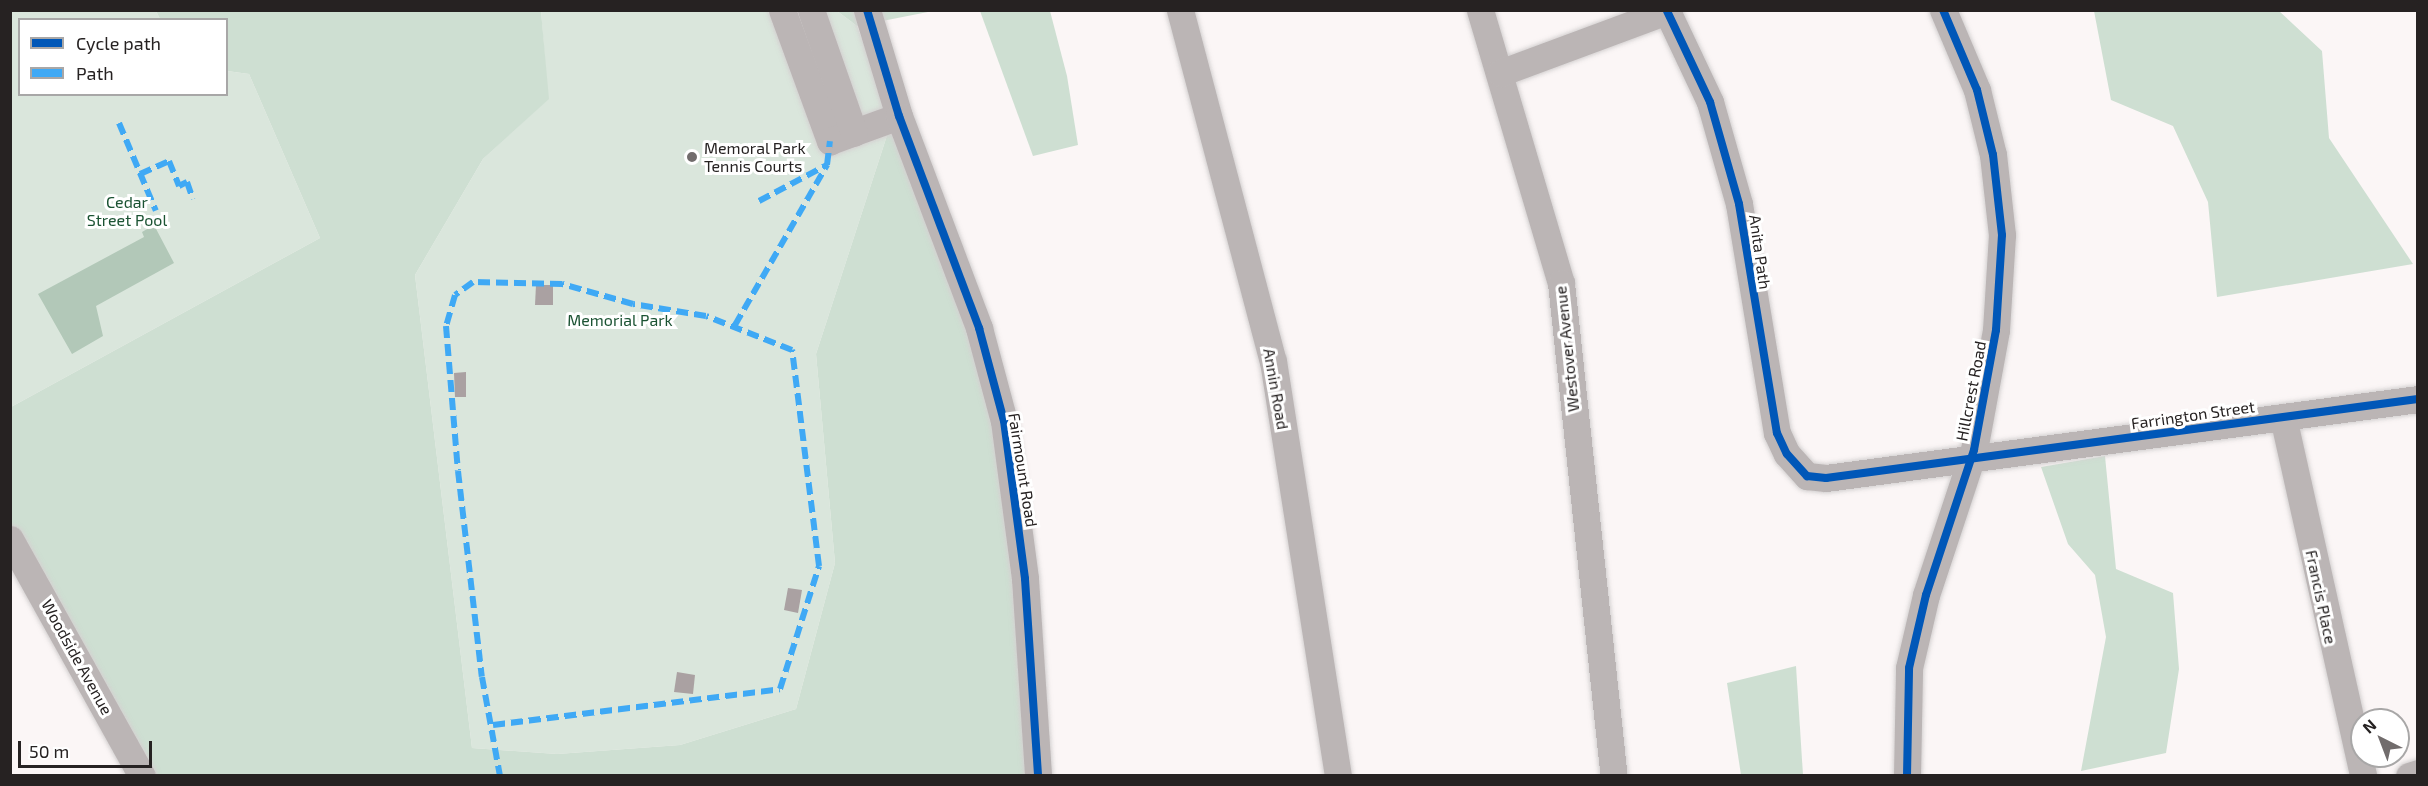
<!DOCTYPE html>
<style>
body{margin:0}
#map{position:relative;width:2428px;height:786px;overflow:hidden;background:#fbf6f6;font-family:"Exo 2",sans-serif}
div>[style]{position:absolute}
.green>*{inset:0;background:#dae6dc}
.forest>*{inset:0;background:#cedfd2}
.water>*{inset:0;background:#b2c8b8}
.building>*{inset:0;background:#aaa1a2}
.roads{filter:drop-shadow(0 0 2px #d4d1d1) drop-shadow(0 0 2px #d4d1d1)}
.minor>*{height:27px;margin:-13.5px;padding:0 13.5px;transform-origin:13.5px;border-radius:13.5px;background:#bbb5b5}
.quiet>*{height:6px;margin-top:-3px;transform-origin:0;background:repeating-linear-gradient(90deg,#3fa9f5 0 12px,transparent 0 18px)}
.cycleway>*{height:8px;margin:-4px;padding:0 4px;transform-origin:4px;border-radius:4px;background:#0057b8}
.dots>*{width:16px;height:16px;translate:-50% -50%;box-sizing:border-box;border:3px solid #fff;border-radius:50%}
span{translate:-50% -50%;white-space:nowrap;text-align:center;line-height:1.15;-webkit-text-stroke:6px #fff;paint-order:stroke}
.poi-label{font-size:16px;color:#262222}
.left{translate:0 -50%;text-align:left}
.park-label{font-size:16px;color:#1b5333}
.street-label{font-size:16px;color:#262222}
.frame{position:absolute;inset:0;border:12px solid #262222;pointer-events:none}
.legend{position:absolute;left:18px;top:18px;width:210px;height:78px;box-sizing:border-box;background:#fff;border:2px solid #a8a7a7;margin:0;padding:8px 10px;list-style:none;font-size:18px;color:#262222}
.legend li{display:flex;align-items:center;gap:12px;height:30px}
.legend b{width:30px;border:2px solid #a8a7a7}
.north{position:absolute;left:2350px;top:708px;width:60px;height:60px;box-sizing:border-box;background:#fff;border:2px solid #a8a7a7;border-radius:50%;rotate:318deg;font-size:16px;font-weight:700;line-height:24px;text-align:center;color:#262222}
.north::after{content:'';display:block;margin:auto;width:21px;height:27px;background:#716c6c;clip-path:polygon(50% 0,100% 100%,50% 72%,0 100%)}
.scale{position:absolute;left:18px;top:741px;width:134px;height:27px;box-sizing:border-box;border:3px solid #262222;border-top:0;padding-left:8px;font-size:18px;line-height:21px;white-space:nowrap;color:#262222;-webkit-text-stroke:4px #fff;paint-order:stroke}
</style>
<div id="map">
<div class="green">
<div style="clip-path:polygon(11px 11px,156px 11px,160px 19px,20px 20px,20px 94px,226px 94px,227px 71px,249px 74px,320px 238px,11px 407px)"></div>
<div style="clip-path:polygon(541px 11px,837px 11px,857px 26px,892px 120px,816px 354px,835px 563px,796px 709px,680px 745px,557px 754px,472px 748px,415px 275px,483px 159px,548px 99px)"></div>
</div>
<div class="forest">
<div style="clip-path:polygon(156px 11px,541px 11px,549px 99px,483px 159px,415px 275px,472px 748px,557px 754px,680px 745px,796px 709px,835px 563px,816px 354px,892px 120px,971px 339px,993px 427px,1012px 581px,1026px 775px,134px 775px,11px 529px,11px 407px,320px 238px,249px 74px,227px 71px,226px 20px,160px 19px)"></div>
<div style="clip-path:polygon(837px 11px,933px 11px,857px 26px)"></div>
<div style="clip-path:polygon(980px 11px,1050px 11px,1067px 76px,1078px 145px,1033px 156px)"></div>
<div style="clip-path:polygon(2094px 11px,2279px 11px,2322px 51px,2329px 138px,2413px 264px,2217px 297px,2208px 202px,2173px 126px,2111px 100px)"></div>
<div style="clip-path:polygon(2105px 456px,2116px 569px,2173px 593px,2179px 669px,2166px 753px,2081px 771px,2106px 637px,2095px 575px,2068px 544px,2041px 467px)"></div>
<div style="clip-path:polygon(1796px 666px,1803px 775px,1741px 775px,1727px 683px)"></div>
</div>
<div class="water">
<div style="clip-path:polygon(154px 225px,174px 263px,96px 306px,103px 336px,72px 354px,38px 294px,144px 237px,142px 232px)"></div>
</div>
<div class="building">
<div style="clip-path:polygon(536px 285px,553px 285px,553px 305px,535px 305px)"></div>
<div style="clip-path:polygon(466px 372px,466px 397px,455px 397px,454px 373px)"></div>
<div style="clip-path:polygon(788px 588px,802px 590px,798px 613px,784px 610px)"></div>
<div style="clip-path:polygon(677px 672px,695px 675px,693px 694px,674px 692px)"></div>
</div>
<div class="roads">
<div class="minor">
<div style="left:782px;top:10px;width:140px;rotate:69.9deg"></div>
<div style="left:830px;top:141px;width:73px;rotate:-19.9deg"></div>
<div style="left:811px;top:10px;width:130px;rotate:70.7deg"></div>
<div style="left:867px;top:10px;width:111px;rotate:73.2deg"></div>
<div style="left:899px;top:116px;width:227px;rotate:69.3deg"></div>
<div style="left:979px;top:328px;width:96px;rotate:75deg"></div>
<div style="left:1004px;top:421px;width:159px;rotate:82.4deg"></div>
<div style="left:1025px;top:579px;width:197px;rotate:86.2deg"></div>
<div style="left:1180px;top:10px;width:363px;rotate:75.2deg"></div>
<div style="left:1273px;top:361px;width:420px;rotate:81.1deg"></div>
<div style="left:1480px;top:10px;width:285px;rotate:73.5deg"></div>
<div style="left:1561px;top:283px;width:496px;rotate:83.9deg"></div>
<div style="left:1667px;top:11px;width:101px;rotate:64.7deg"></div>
<div style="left:1710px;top:102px;width:106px;rotate:74.1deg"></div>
<div style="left:1739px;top:204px;width:232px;rotate:80.6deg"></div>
<div style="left:1777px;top:433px;width:23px;rotate:65deg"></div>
<div style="left:1787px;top:454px;width:30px;rotate:48deg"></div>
<div style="left:1807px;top:476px;width:19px;rotate:6deg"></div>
<div style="left:1826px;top:478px;width:597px;rotate:-7.6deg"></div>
<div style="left:1500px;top:73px;width:180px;rotate:-20.4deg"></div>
<div style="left:2283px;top:417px;width:368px;rotate:77.4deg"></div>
<div style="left:10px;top:539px;width:271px;rotate:60.9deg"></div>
<div style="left:1907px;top:776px;width:108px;rotate:-88.9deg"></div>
<div style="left:1909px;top:668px;width:75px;rotate:-76.9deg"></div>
<div style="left:1926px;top:595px;width:153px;rotate:-71.7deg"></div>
<div style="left:1974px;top:450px;width:122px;rotate:-79.6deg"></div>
<div style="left:1996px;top:330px;width:95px;rotate:-86.4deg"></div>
<div style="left:2002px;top:235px;width:81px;rotate:-96.4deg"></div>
<div style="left:1993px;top:155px;width:67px;rotate:-103.8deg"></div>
<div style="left:1977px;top:90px;width:87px;rotate:-113deg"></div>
<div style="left:2409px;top:776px;width:9px;rotate:-18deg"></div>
</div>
</div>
<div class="quiet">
<div style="left:119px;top:123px;width:95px;rotate:67.2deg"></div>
<div style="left:140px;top:174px;width:32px;rotate:-24deg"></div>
<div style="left:169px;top:161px;width:27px;rotate:68deg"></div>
<div style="left:179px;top:186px;width:9px;rotate:-27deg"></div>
<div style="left:187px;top:182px;width:18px;rotate:71deg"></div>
<div style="left:759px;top:201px;width:77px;rotate:-27.9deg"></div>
<div style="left:735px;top:325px;width:185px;rotate:-60.1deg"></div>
<div style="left:827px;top:165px;width:24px;rotate:-83deg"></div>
<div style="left:493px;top:725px;width:289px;rotate:-7.1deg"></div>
<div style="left:780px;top:689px;width:129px;rotate:-72.4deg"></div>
<div style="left:819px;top:566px;width:218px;rotate:-97.1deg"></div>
<div style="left:792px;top:350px;width:92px;rotate:-158.4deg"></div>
<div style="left:706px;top:316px;width:74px;rotate:-170.7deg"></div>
<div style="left:633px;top:304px;width:74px;rotate:-164.3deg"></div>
<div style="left:562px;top:284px;width:89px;rotate:-178.7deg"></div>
<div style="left:473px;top:282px;width:22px;rotate:144deg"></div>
<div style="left:455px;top:295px;width:32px;rotate:106deg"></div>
<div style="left:446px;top:326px;width:145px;rotate:85.3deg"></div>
<div style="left:458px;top:471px;width:207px;rotate:83.4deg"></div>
<div style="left:482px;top:677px;width:101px;rotate:79.7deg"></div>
</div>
<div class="cycleway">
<div style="left:867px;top:10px;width:111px;rotate:73.2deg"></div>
<div style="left:899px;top:116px;width:227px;rotate:69.3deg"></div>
<div style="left:979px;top:328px;width:96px;rotate:75deg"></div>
<div style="left:1004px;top:421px;width:159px;rotate:82.4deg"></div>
<div style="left:1025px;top:579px;width:197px;rotate:86.2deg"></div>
<div style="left:1667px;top:11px;width:101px;rotate:64.7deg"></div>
<div style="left:1710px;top:102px;width:106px;rotate:74.1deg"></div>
<div style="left:1739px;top:204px;width:232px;rotate:80.6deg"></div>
<div style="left:1777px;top:433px;width:23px;rotate:65deg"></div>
<div style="left:1787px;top:454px;width:30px;rotate:48deg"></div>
<div style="left:1807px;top:476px;width:19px;rotate:6deg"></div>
<div style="left:1826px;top:478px;width:597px;rotate:-7.6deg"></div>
<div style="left:1907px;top:776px;width:108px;rotate:-88.9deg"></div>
<div style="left:1909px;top:668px;width:75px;rotate:-76.9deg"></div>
<div style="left:1926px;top:595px;width:153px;rotate:-71.7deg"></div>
<div style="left:1974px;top:450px;width:122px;rotate:-79.6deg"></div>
<div style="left:1996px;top:330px;width:95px;rotate:-86.4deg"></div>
<div style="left:2002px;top:235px;width:81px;rotate:-96.4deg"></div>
<div style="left:1993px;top:155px;width:67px;rotate:-103.8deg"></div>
<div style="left:1977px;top:90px;width:87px;rotate:-113deg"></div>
</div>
<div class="dots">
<div style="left:692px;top:157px;background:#716c6c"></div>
</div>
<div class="poi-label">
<span class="left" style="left:704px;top:157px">Memoral Park<br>Tennis Courts</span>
</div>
<div class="park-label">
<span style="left:127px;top:211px">Cedar<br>Street Pool</span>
<span style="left:620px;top:320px">Memorial Park</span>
</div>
<div class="street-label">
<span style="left:1760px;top:252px;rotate:82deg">Anita Path</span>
<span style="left:1567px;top:349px;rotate:-96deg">Westover Avenue</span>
<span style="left:1276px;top:389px;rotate:80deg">Annin Road</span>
<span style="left:1971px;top:391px;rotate:-79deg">Hillcrest Road</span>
<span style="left:2193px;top:415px;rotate:-8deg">Farrington Street</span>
<span style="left:1023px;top:470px;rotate:81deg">Fairmount Road</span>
<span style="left:2321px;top:597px;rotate:78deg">Francis Place</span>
<span style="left:77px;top:657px;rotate:61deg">Woodside Avenue</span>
</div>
<div class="frame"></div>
<ul class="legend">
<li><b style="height:8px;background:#0057b8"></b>Cycle path</li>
<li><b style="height:8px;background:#3fa9f5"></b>Path</li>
</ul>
<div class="north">N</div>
<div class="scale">50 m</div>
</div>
